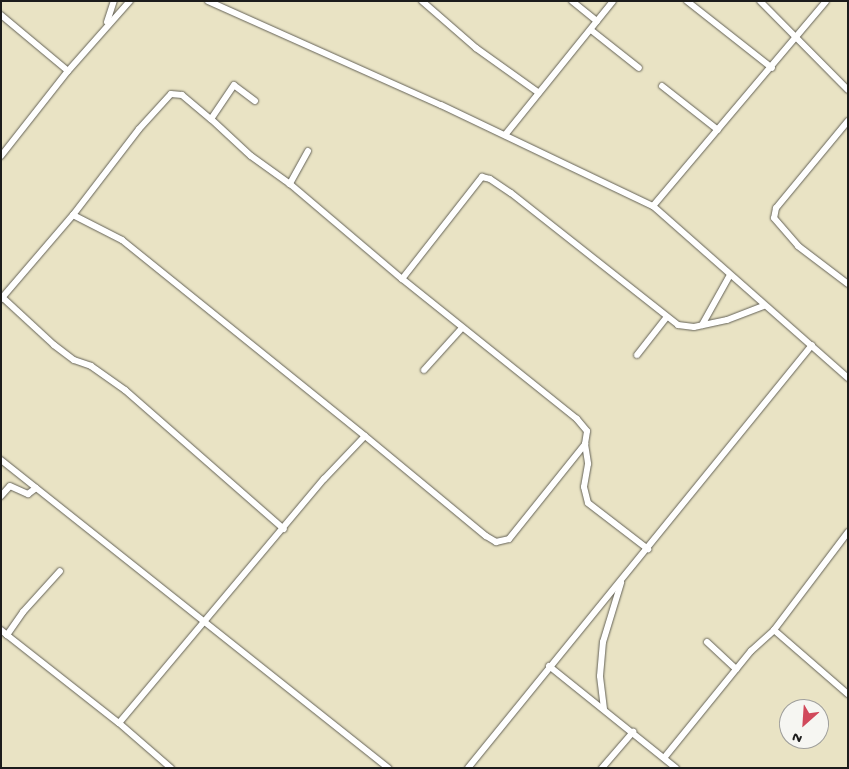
<!DOCTYPE html>
<style>
body{margin:0}
#map{position:relative;width:849px;height:769px;overflow:hidden;background:#e9e3c4;font-family:"Gochi Hand",sans-serif}
div>[style]{position:absolute}
.roads{filter:drop-shadow(0 0 1px #646257) drop-shadow(0 0 1px #646257)}
.minor>*{height:6px;margin:-3px;padding:0 3px;transform-origin:3px;border-radius:3px;background:#fff}
span{translate:-50% -50%;white-space:nowrap;text-align:center;line-height:1.15;-webkit-text-stroke:4px #f6f6f2;paint-order:stroke}
.frame{position:absolute;inset:0;border:2px solid #1c1c1c;pointer-events:none}
.north{position:absolute;left:779px;top:699px;width:50px;height:50px;box-sizing:border-box;background:#f6f6f2;border:1px solid #9f9f9c;border-radius:50%;rotate:206deg;font-size:14px;font-weight:700;line-height:20px;text-align:center;color:#1c1c1c}
.north::after{content:'';display:block;margin:auto;width:18px;height:22px;background:#d1495b;clip-path:polygon(50% 0,100% 100%,50% 72%,0 100%)}
</style>
<div id="map">
<div class="roads">
<div class="minor">
<div style="left:208px;top:1px;width:255px;rotate:24.1deg"></div>
<div style="left:441px;top:105px;width:235px;rotate:25.5deg"></div>
<div style="left:653px;top:206px;width:260px;rotate:41.4deg"></div>
<div style="left:422px;top:1px;width:72px;rotate:41deg"></div>
<div style="left:476px;top:48px;width:77px;rotate:35.5deg"></div>
<div style="left:572px;top:1px;width:32px;rotate:39deg"></div>
<div style="left:687px;top:1px;width:108px;rotate:38.2deg"></div>
<div style="left:760px;top:1px;width:125px;rotate:45.3deg"></div>
<div style="left:1px;top:15px;width:87px;rotate:39.9deg"></div>
<div style="left:107px;top:22px;width:22px;rotate:-72deg"></div>
<div style="left:591px;top:30px;width:61px;rotate:38.4deg"></div>
<div style="left:662px;top:86px;width:71px;rotate:38.2deg"></div>
<div style="left:255px;top:101px;width:26px;rotate:-143deg"></div>
<div style="left:234px;top:85px;width:41px;rotate:124.1deg"></div>
<div style="left:211px;top:119px;width:54px;rotate:42.8deg"></div>
<div style="left:251px;top:156px;width:48px;rotate:35.7deg"></div>
<div style="left:848px;top:121px;width:113px;rotate:129.6deg"></div>
<div style="left:776px;top:208px;width:10px;rotate:101deg"></div>
<div style="left:774px;top:218px;width:37px;rotate:49deg"></div>
<div style="left:798px;top:246px;width:63px;rotate:37.2deg"></div>
<div style="left:505px;top:135px;width:172px;rotate:-51.1deg"></div>
<div style="left:308px;top:151px;width:38px;rotate:119deg"></div>
<div style="left:290px;top:184px;width:147px;rotate:40.3deg"></div>
<div style="left:1px;top:156px;width:108px;rotate:-51.8deg"></div>
<div style="left:68px;top:71px;width:94px;rotate:-48.5deg"></div>
<div style="left:653px;top:206px;width:268px;rotate:-49.8deg"></div>
<div style="left:73px;top:215px;width:108px;rotate:-52.5deg"></div>
<div style="left:139px;top:129px;width:47px;rotate:-47.6deg"></div>
<div style="left:171px;top:94px;width:11px;rotate:5deg"></div>
<div style="left:182px;top:95px;width:38px;rotate:40deg"></div>
<div style="left:2px;top:297px;width:71px;rotate:42.7deg"></div>
<div style="left:54px;top:345px;width:25px;rotate:37deg"></div>
<div style="left:74px;top:360px;width:18px;rotate:19deg"></div>
<div style="left:91px;top:366px;width:42px;rotate:35.2deg"></div>
<div style="left:125px;top:390px;width:211px;rotate:41.2deg"></div>
<div style="left:1px;top:299px;width:111px;rotate:-49.4deg"></div>
<div style="left:73px;top:215px;width:55px;rotate:27deg"></div>
<div style="left:122px;top:240px;width:312px;rotate:38.9deg"></div>
<div style="left:702px;top:325px;width:57px;rotate:-60.8deg"></div>
<div style="left:637px;top:355px;width:47px;rotate:-51.9deg"></div>
<div style="left:424px;top:370px;width:57px;rotate:-47.9deg"></div>
<div style="left:585px;top:444px;width:20px;rotate:81deg"></div>
<div style="left:588px;top:464px;width:23px;rotate:100deg"></div>
<div style="left:584px;top:487px;width:16px;rotate:76deg"></div>
<div style="left:588px;top:503px;width:76px;rotate:37.5deg"></div>
<div style="left:1px;top:460px;width:495px;rotate:38.5deg"></div>
<div style="left:1px;top:496px;width:13px;rotate:-48deg"></div>
<div style="left:10px;top:486px;width:20px;rotate:24deg"></div>
<div style="left:28px;top:494px;width:10px;rotate:-37deg"></div>
<div style="left:1px;top:630px;width:8px;rotate:40deg"></div>
<div style="left:7px;top:635px;width:28px;rotate:-55deg"></div>
<div style="left:23px;top:612px;width:55px;rotate:-47.9deg"></div>
<div style="left:774px;top:630px;width:98px;rotate:40.9deg"></div>
<div style="left:7px;top:635px;width:142px;rotate:38.2deg"></div>
<div style="left:119px;top:723px;width:319px;rotate:-50deg"></div>
<div style="left:324px;top:479px;width:59px;rotate:-46.4deg"></div>
<div style="left:365px;top:436px;width:157px;rotate:39.6deg"></div>
<div style="left:486px;top:536px;width:12px;rotate:31deg"></div>
<div style="left:496px;top:542px;width:13px;rotate:-13deg"></div>
<div style="left:509px;top:539px;width:122px;rotate:-51.3deg"></div>
<div style="left:585px;top:444px;width:13px;rotate:-81deg"></div>
<div style="left:587px;top:431px;width:16px;rotate:-130deg"></div>
<div style="left:577px;top:419px;width:224px;rotate:-141.3deg"></div>
<div style="left:402px;top:279px;width:130px;rotate:-51.9deg"></div>
<div style="left:482px;top:177px;width:8px;rotate:14deg"></div>
<div style="left:490px;top:179px;width:25px;rotate:34deg"></div>
<div style="left:511px;top:193px;width:213px;rotate:38.3deg"></div>
<div style="left:678px;top:325px;width:16px;rotate:7deg"></div>
<div style="left:694px;top:327px;width:34px;rotate:-12deg"></div>
<div style="left:727px;top:320px;width:40px;rotate:-21deg"></div>
<div style="left:707px;top:642px;width:40px;rotate:43deg"></div>
<div style="left:549px;top:666px;width:163px;rotate:38.8deg"></div>
<div style="left:604px;top:709px;width:33px;rotate:-97deg"></div>
<div style="left:600px;top:676px;width:34px;rotate:-85deg"></div>
<div style="left:603px;top:642px;width:62px;rotate:-73deg"></div>
<div style="left:119px;top:723px;width:69px;rotate:40.9deg"></div>
<div style="left:664px;top:758px;width:138px;rotate:-50.9deg"></div>
<div style="left:751px;top:651px;width:31px;rotate:-42deg"></div>
<div style="left:774px;top:630px;width:123px;rotate:-52.9deg"></div>
<div style="left:468px;top:768px;width:545px;rotate:-50.88deg"></div>
<div style="left:602px;top:768px;width:48px;rotate:-49.3deg"></div>
</div>
</div>
<div class="frame"></div>
<div class="north">N</div>
</div>
